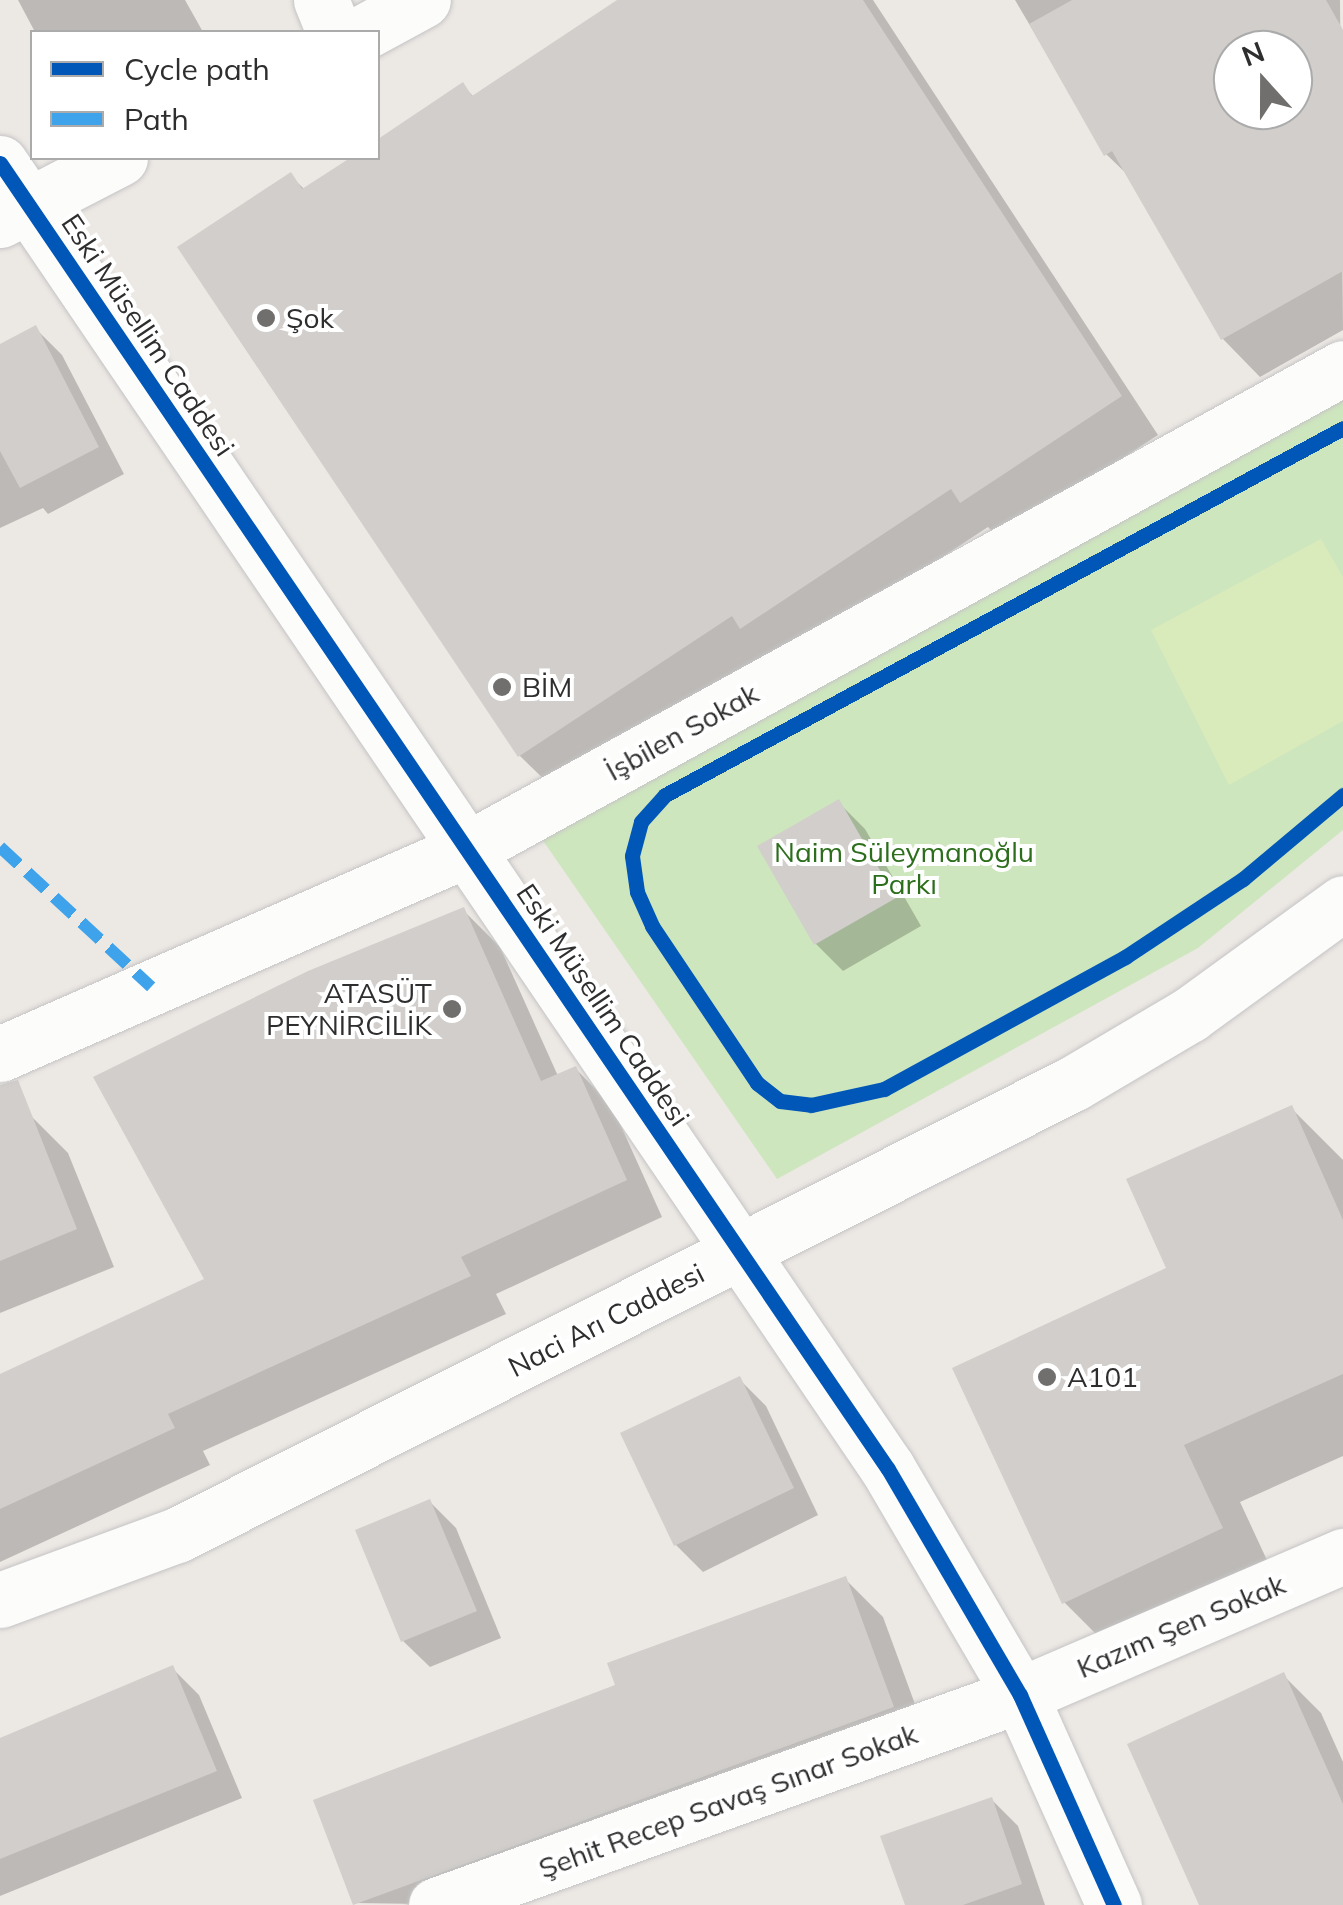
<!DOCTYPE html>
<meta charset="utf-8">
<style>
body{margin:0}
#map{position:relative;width:1343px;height:1905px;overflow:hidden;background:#ece8e4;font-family:Mulish,sans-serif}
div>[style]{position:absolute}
.green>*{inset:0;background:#cee6be}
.pitch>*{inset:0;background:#d9eabb}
.shadow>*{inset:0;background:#0003}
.building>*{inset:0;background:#d1cecb}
.roads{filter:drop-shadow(0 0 2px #c5c4c5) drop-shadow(0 0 2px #c5c4c5)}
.minor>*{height:55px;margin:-27.5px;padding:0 27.5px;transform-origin:27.5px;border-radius:27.5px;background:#fcfcfb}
.tertiary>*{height:55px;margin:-27.5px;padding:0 27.5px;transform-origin:27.5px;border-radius:27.5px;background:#fcfcfb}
.quiet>*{height:12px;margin-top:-6px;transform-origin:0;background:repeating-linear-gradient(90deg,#3ea3eb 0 25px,transparent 0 37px)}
.cycleway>*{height:15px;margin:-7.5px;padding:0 7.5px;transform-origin:7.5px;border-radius:7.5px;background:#0057b8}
.dots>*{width:28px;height:28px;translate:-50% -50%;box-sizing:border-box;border:5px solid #fff;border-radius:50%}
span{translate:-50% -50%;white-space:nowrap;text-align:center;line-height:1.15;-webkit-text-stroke:8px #fff;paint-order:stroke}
.poi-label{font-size:28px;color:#2e2e2e}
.left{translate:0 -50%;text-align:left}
.right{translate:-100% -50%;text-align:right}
.street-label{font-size:28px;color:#2e2e2e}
.park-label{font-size:28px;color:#2c6e1b}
.legend{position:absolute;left:30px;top:30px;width:350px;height:130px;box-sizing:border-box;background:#fff;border:2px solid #ababab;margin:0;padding:12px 18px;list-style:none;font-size:30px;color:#2e2e2e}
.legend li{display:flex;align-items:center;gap:20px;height:50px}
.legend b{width:50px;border:2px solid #ababab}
.north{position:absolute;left:1213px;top:30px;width:100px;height:100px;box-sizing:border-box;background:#fff;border:2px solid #ababab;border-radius:50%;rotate:339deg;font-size:28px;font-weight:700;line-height:40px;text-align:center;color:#2e2e2e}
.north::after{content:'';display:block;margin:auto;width:35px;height:45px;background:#706f6e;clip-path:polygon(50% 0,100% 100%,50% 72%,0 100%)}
</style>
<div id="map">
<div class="green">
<div style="clip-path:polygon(1343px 386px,1343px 830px,1198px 948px,777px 1179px,535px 829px)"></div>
</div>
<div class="pitch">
<div style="clip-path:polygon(1321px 539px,1343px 577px,1343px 721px,1229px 785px,1151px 630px)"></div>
</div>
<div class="shadow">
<div style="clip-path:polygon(18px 0,185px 0,203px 32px,35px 32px)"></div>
<div style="clip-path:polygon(622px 0,873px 0,1158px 435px,1000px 539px,988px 527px,779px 665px,558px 793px,520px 756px,291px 176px,305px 190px,354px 158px,378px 158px,378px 142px,462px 85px,474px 97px)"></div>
<div style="clip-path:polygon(evenodd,1015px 0,1340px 0,1343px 330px,1260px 377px,1223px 339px,1132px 179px,1106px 154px,1015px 0,1233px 50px,1293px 50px,1293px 110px,1233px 110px,1233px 50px)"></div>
<div style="clip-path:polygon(35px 328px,62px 355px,124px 474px,48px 514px,43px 508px,0 528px,0 347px)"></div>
<div style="clip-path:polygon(838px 802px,865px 829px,921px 926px,843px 971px,816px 944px,760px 847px)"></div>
<div style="clip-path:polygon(463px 910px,500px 947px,558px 1076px,576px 1069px,612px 1106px,662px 1217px,496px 1294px,506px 1314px,203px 1451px,210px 1465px,0 1562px,0 1376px,207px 1280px)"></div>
<div style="clip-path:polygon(1291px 1108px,1343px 1160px,1343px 1456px,1240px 1502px,1279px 1586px,1121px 1659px,1064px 1602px,1169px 1270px)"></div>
<div style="clip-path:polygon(30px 1115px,68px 1153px,114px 1267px,0 1313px,0 1128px)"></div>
<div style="clip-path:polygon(739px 1379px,766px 1406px,818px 1515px,703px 1572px,676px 1545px)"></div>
<div style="clip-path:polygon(429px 1501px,456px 1528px,501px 1638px,430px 1667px,403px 1641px)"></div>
<div style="clip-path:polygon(845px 1579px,883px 1617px,930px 1745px,492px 1905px,355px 1903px,618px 1686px)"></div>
<div style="clip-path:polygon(172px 1668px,199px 1695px,242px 1798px,0 1896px,0 1739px)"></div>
<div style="clip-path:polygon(1283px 1675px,1321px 1713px,1343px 1762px,1343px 1905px,1202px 1905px)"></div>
<div style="clip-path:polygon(991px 1799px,1018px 1826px,1045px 1905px,907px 1905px)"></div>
</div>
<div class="building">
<div style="clip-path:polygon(617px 0,863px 0,1122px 396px,960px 503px,951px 489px,740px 629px,732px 616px,518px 757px,177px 247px,291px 172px,302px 189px,350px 158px,378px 158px,378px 139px,463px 82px,472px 96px)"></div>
<div style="clip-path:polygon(evenodd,1072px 0,1326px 0,1343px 30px,1343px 271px,1221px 340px,1112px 151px,1104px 156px,1029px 24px,1072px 0,1233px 50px,1293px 50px,1293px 110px,1233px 110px,1233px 50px)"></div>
<div style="clip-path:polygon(36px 325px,99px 447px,20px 488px,0 451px,0 344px)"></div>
<div style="clip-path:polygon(839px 799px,896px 898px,814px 945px,757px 846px)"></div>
<div style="clip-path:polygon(464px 907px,541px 1081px,576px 1066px,627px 1180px,461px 1257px,471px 1276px,168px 1414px,175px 1428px,0 1509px,0 1374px,204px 1279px,93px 1077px,308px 971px)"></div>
<div style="clip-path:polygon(18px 1080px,77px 1229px,0 1261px,0 1085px)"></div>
<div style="clip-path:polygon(1292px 1105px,1343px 1220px,1343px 1374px,1184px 1445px,1223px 1528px,1062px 1604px,952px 1368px,1166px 1268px,1126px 1179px)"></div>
<div style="clip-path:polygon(740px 1376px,794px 1488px,674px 1546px,620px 1433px)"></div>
<div style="clip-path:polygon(430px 1499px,477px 1611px,401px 1642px,355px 1530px)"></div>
<div style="clip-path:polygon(846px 1576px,894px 1707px,353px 1905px,313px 1800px,615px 1685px,607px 1663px)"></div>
<div style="clip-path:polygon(173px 1665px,217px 1771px,0 1859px,0 1738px)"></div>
<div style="clip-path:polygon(1284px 1672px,1343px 1804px,1343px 1905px,1199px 1905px,1127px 1744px)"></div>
<div style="clip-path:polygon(992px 1797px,1022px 1884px,963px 1905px,905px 1905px,880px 1836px)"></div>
</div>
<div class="roads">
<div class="minor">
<div style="left:321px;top:0;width:35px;rotate:68deg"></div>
<div style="left:0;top:1054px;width:511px;rotate:-23.66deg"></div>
<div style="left:468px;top:849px;width:998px;rotate:-28.8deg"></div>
<div style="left:436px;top:1905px;width:621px;rotate:-19.78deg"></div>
<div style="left:1020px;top:1695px;width:352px;rotate:-23.3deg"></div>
</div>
<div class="tertiary">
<div style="left:364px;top:32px;width:67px;rotate:-28.5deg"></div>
<div style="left:0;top:163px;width:1579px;rotate:55.79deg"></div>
<div style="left:888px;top:1469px;width:262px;rotate:59.7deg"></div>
<div style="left:1020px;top:1695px;width:230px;rotate:65.9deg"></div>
<div style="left:0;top:220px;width:135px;rotate:-27.3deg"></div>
<div style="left:0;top:1600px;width:189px;rotate:-20.2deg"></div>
<div style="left:177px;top:1535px;width:1004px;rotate:-26.74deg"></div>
<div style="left:1074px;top:1083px;width:134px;rotate:-30.6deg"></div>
<div style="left:1189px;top:1015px;width:190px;rotate:-36deg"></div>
</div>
</div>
<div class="quiet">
<div style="left:0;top:847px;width:206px;rotate:42.8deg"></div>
</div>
<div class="cycleway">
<div style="left:0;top:163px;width:1579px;rotate:55.79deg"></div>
<div style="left:888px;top:1469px;width:262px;rotate:59.7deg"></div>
<div style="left:1020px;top:1695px;width:230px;rotate:65.9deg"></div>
<div style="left:1343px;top:428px;width:771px;rotate:151.57deg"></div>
<div style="left:665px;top:795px;width:36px;rotate:132deg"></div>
<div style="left:641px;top:822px;width:35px;rotate:105deg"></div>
<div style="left:632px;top:856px;width:36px;rotate:82deg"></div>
<div style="left:637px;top:892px;width:37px;rotate:66deg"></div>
<div style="left:652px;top:926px;width:189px;rotate:56.2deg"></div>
<div style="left:757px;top:1083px;width:29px;rotate:38deg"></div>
<div style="left:780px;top:1101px;width:31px;rotate:7deg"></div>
<div style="left:811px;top:1105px;width:75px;rotate:-12.4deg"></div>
<div style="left:884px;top:1089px;width:275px;rotate:-28.7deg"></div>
<div style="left:1125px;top:957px;width:141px;rotate:-33.5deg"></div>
<div style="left:1243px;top:879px;width:131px;rotate:-40deg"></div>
</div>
<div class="dots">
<div style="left:266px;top:318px;background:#706f6e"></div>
<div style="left:502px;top:687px;background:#706f6e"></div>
<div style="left:452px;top:1009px;background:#706f6e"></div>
<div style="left:1047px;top:1377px;background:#706f6e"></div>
</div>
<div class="poi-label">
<span class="left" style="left:286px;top:318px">Şok</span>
<span class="left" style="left:522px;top:687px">BİM</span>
<span class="right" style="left:432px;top:1009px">ATASÜT<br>PEYNİRCİLİK</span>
<span class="left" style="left:1067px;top:1377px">A101</span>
</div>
<div class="street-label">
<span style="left:148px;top:335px;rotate:56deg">Eski Müsellim Caddesi</span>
<span style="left:682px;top:732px;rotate:-29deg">İşbilen Sokak</span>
<span style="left:603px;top:1005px;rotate:56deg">Eski Müsellim Caddesi</span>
<span style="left:606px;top:1320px;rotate:-27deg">Naci Arı Caddesi</span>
<span style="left:1181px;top:1626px;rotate:-23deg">Kazım Şen Sokak</span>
<span style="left:728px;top:1801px;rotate:-20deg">Şehit Recep Savaş Sınar Sokak</span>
</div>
<div class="park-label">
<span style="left:904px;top:868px">Naim Süleymanoğlu<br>Parkı</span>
</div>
<ul class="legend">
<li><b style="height:12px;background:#0057b8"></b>Cycle path</li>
<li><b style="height:12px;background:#3ea3eb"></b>Path</li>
</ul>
<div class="north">N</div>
</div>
